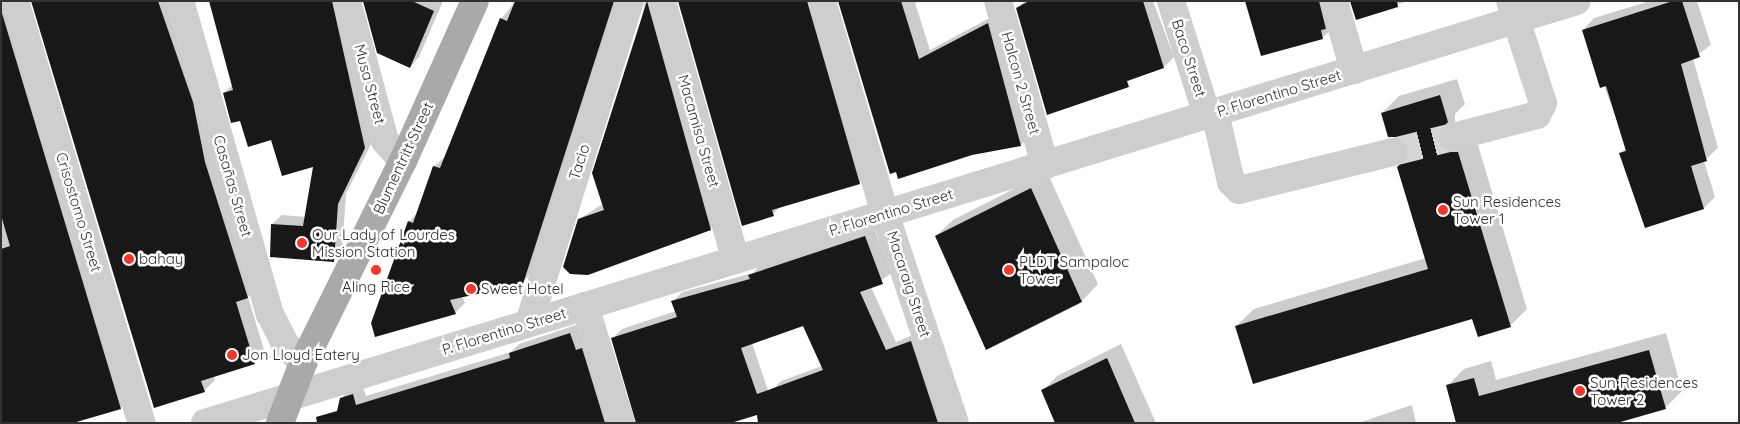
<!DOCTYPE html>
<meta charset="utf-8">
<style>
body{margin:0}
#map{position:relative;width:1740px;height:424px;overflow:hidden;background:#fff;font-family:Quicksand,sans-serif}
div>[style]{position:absolute}
.shadow>*{inset:0;background:#0003}
.building>*{inset:0;background:#181818}
.minor-tunnel>*{height:28px;margin-top:-14px;transform-origin:0;background:repeating-linear-gradient(90deg,#d6d6d6 0 28px,transparent 0 42px)}
.minor>*{height:28px;margin:-14px;padding:0 14px;transform-origin:14px;border-radius:14px;background:#cecece}
.major>*{height:28px;margin:-14px;padding:0 14px;transform-origin:14px;border-radius:14px;background:#a9a9a9}
.dots>*{width:14px;height:14px;translate:-50% -50%;box-sizing:border-box;border:2px solid #fff;border-radius:50%}
span{translate:-50% -50%;white-space:nowrap;text-align:center;line-height:1.15;-webkit-text-stroke:5px #fff;paint-order:stroke}
.street-label{font-size:15px;color:#313131}
.poi-label{font-size:15px;color:#313131}
.left{translate:0 -50%;text-align:left}
.frame{position:absolute;inset:0;border:2px solid #313131;pointer-events:none}
</style>
<div id="map">
<div class="shadow">
<div style="clip-path:polygon(1px 1px,12px 1px,131px 397px,121px 408px,72px 423px,1px 423px)"></div>
<div style="clip-path:polygon(33px 1px,173px 1px,258px 286px,248px 297px,265px 353px,255px 363px,213px 376px,215px 380px,204px 391px)"></div>
<div style="clip-path:polygon(211px 1px,344px 1px,374px 138px,346px 194px,342px 252px,333px 261px,272px 224px,282px 215px,306px 217px,315px 165px,241px 119px,224px 93px,233px 84px)"></div>
<div style="clip-path:polygon(363px 1px,443px 1px,419px 57px,410px 67px,378px 52px)"></div>
<div style="clip-path:polygon(516px 1px,619px 1px,532px 272px,522px 283px,462px 296px,465px 303px,455px 313px,409px 222px,417px 213px,434px 166px,445px 157px,501px 19px)"></div>
<div style="clip-path:polygon(645px 1px,658px 1px,720px 219px,710px 229px,579px 219px,603px 204px)"></div>
<div style="clip-path:polygon(680px 1px,818px 1px,869px 173px,859px 183px,781px 206px,773px 214px)"></div>
<div style="clip-path:polygon(840px 1px,920px 1px,915px 3px,930px 50px,999px 13px,1031px 135px,1021px 145px)"></div>
<div style="clip-path:polygon(1025px 1px,1153px 1px,1174px 57px,1164px 67px,1048px 113px,1018px 8px)"></div>
<div style="clip-path:polygon(1247px 1px,1333px 1px,1334px 27px,1322px 38px)"></div>
<div style="clip-path:polygon(1350px 1px,1408px 1px,1356px 18px)"></div>
<div style="clip-path:polygon(1650px 1px,1697px 1px,1711px 45px,1693px 58px,1718px 148px,1704px 161px,1715px 197px,1704px 208px,1621px 153px,1627px 147px,1583px 30px,1594px 18px)"></div>
<div style="clip-path:polygon(1457px 79px,1465px 104px,1455px 114px,1455px 124px,1475px 135px,1527px 309px,1510px 326px,1473px 318px,1236px 326px,1254px 309px,1426px 258px,1409px 147px,1382px 113px,1399px 96px)"></div>
<div style="clip-path:polygon(1047px 172px,1098px 284px,1082px 301px,987px 348px,936px 236px,953px 220px)"></div>
<div style="clip-path:polygon(874px 228px,892px 273px,871px 287px,896px 342px,920px 332px,942px 423px,783px 423px,772px 390px,781px 381px,822px 366px,803px 325px,752px 343px,772px 402px,613px 338px,622px 329px,676px 311px,673px 301px,682px 292px,753px 273px,759px 266px)"></div>
<div style="clip-path:polygon(579px 324px,620px 423px,336px 423px,341px 399px,350px 389px,362px 385px,366px 396px,511px 352px,519px 344px)"></div>
<div style="clip-path:polygon(1666px 333px,1682px 391px,1665px 408px,1457px 423px,1447px 386px,1464px 369px,1491px 361px,1496px 380px)"></div>
<div style="clip-path:polygon(1121px 344px,1156px 423px,1057px 423px,1043px 391px,1057px 376px)"></div>
<div style="clip-path:polygon(1412px 405px,1416px 423px,1358px 423px)"></div>
</div>
<div class="building">
<div style="clip-path:polygon(31px 1px,158px 1px,193px 102px,205px 162px,248px 298px,236px 302px,255px 364px,201px 381px,205px 392px,154px 408px)"></div>
<div style="clip-path:polygon(209px 1px,332px 1px,365px 148px,338px 204px,334px 262px,270px 257px,271px 224px,303px 226px,313px 167px,282px 176px,271px 140px,248px 147px,240px 121px,231px 123px,223px 93px,233px 90px)"></div>
<div style="clip-path:polygon(363px 1px,412px 1px,434px 11px,410px 68px,377px 53px)"></div>
<div style="clip-path:polygon(515px 1px,614px 1px,523px 284px,450px 300px,456px 314px,375px 337px,371px 323px,408px 221px,413px 223px,433px 166px,440px 168px,500px 18px,507px 21px)"></div>
<div style="clip-path:polygon(647px 1px,711px 230px,588px 275px,570px 274px,563px 267px,578px 219px,604px 210px,592px 173px)"></div>
<div style="clip-path:polygon(678px 1px,807px 1px,860px 184px,772px 210px,774px 216px,742px 226px)"></div>
<div style="clip-path:polygon(838px 1px,901px 1px,919px 59px,988px 23px,1021px 146px,972px 155px,898px 179px,896px 172px,890px 174px)"></div>
<div style="clip-path:polygon(1029px 1px,1143px 1px,1164px 68px,1127px 81px,1129px 87px,1047px 115px,1016px 8px)"></div>
<div style="clip-path:polygon(1245px 1px,1319px 1px,1326px 29px,1321px 30px,1323px 39px,1261px 56px)"></div>
<div style="clip-path:polygon(1350px 1px,1397px 1px,1398px 7px,1356px 20px)"></div>
<div style="clip-path:polygon(1673px 1px,1682px 1px,1700px 57px,1681px 64px,1707px 161px,1691px 166px,1704px 209px,1645px 228px,1619px 153px,1626px 151px,1606px 86px,1600px 88px,1582px 30px)"></div>
<div style="clip-path:polygon(1px 10px,121px 409px,73px 423px,1px 423px,1px 249px,10px 246px,1px 215px)"></div>
<div style="clip-path:polygon(1440px 95px,1448px 122px,1438px 132px,1438px 141px,1448px 152px,1458px 152px,1511px 327px,1478px 337px,1472px 319px,1253px 384px,1235px 326px,1428px 269px,1397px 167px,1408px 157px,1408px 148px,1398px 137px,1388px 137px,1381px 113px)"></div>
<div style="clip-path:polygon(1031px 188px,1082px 302px,986px 350px,935px 236px)"></div>
<div style="clip-path:polygon(evenodd,865px 236px,883px 284px,860px 292px,886px 350px,911px 341px,938px 423px,758px 423px,757px 415px,731px 423px,636px 423px,611px 338px,677px 317px,671px 301px,750px 279px,748px 275px,865px 236px,803px 326px,823px 370px,757px 394px,741px 348px,803px 326px)"></div>
<div style="clip-path:polygon(570px 333px,576px 350px,582px 348px,605px 423px,317px 423px,316px 417px,337px 411px,340px 398px,353px 394px,356px 405px,510px 358px,509px 353px)"></div>
<div style="clip-path:polygon(1649px 350px,1666px 409px,1617px 423px,1456px 423px,1446px 385px,1474px 378px,1479px 396px)"></div>
<div style="clip-path:polygon(1107px 358px,1135px 423px,1055px 423px,1041px 390px)"></div>
</div>
<div class="minor-tunnel">
<div style="left:1393px;top:152px;width:62px;rotate:-14deg"></div>
</div>
<div class="minor">
<div style="left:15px;top:1px;width:441px;rotate:73.3deg"></div>
<div style="left:180px;top:1px;width:326px;rotate:74deg"></div>
<div style="left:270px;top:314px;width:34px;rotate:63deg"></div>
<div style="left:285px;top:344px;width:26px;rotate:47deg"></div>
<div style="left:347px;top:1px;width:145px;rotate:74.8deg"></div>
<div style="left:385px;top:141px;width:27px;rotate:48deg"></div>
<div style="left:662px;top:1px;width:269px;rotate:74.1deg"></div>
<div style="left:822px;top:1px;width:222px;rotate:73.5deg"></div>
<div style="left:885px;top:214px;width:220px;rotate:71.5deg"></div>
<div style="left:998px;top:1px;width:171px;rotate:74deg"></div>
<div style="left:1171px;top:1px;width:120px;rotate:72.5deg"></div>
<div style="left:1334px;top:1px;width:72px;rotate:73.8deg"></div>
<div style="left:1215px;top:113px;width:71px;rotate:76.9deg"></div>
<div style="left:1231px;top:182px;width:11px;rotate:45deg"></div>
<div style="left:1239px;top:190px;width:159px;rotate:-13.9deg"></div>
<div style="left:1453px;top:137px;width:87px;rotate:-14.7deg"></div>
<div style="left:1537px;top:115px;width:13px;rotate:-63deg"></div>
<div style="left:1543px;top:103px;width:107px;rotate:-107.9deg"></div>
<div style="left:585px;top:306px;width:122px;rotate:72.9deg"></div>
<div style="left:529px;top:323px;width:337px;rotate:-72.6deg"></div>
<div style="left:205px;top:423px;width:1435px;rotate:-17.1deg"></div>
</div>
<div class="major">
<div style="left:280px;top:423px;width:64px;rotate:-69deg"></div>
<div style="left:303px;top:363px;width:225px;rotate:-63.7deg"></div>
<div style="left:403px;top:161px;width:175px;rotate:-65.8deg"></div>
</div>
<div class="dots">
<div style="left:1443px;top:210px;background:#f23629"></div>
<div style="left:302px;top:243px;background:#f23629"></div>
<div style="left:129px;top:259px;background:#f23629"></div>
<div style="left:376px;top:270px;background:#f23629"></div>
<div style="left:1009px;top:270px;background:#f23629"></div>
<div style="left:471px;top:289px;background:#f23629"></div>
<div style="left:232px;top:355px;background:#f23629"></div>
<div style="left:1580px;top:391px;background:#f23629"></div>
</div>
<div class="street-label">
<span style="left:1189px;top:58px;rotate:72deg">Baco Street</span>
<span style="left:1021px;top:83px;rotate:74deg">Halcon 2 Street</span>
<span style="left:370px;top:84px;rotate:75deg">Musa Street</span>
<span style="left:1279px;top:93px;rotate:-17deg">P. Florentino Street</span>
<span style="left:699px;top:131px;rotate:74deg">Macamisa Street</span>
<span style="left:403px;top:158px;rotate:-65deg">Blumentritt Street</span>
<span style="left:579px;top:162px;rotate:-72deg">Tacio</span>
<span style="left:233px;top:186px;rotate:74deg">Casañas Street</span>
<span style="left:79px;top:212px;rotate:73deg">Crisostomo Street</span>
<span style="left:891px;top:212px;rotate:-17deg">P. Florentino Street</span>
<span style="left:909px;top:284px;rotate:72deg">Macaraig Street</span>
<span style="left:504px;top:331px;rotate:-17deg">P. Florentino Street</span>
</div>
<div class="poi-label">
<span class="left" style="left:1453px;top:210px">Sun Residences<br>Tower 1</span>
<span class="left" style="left:312px;top:243px">Our Lady of Lourdes<br>Mission Station</span>
<span class="left" style="left:139px;top:259px">bahay</span>
<span class="left" style="left:1019px;top:270px">PLDT Sampaloc<br>Tower</span>
<span style="left:376px;top:287px">Aling Rice</span>
<span class="left" style="left:481px;top:289px">Sweet Hotel</span>
<span class="left" style="left:242px;top:355px">Jon Lloyd Eatery</span>
<span class="left" style="left:1590px;top:391px">Sun Residences<br>Tower 2</span>
</div>
<div class="frame"></div>
</div>
